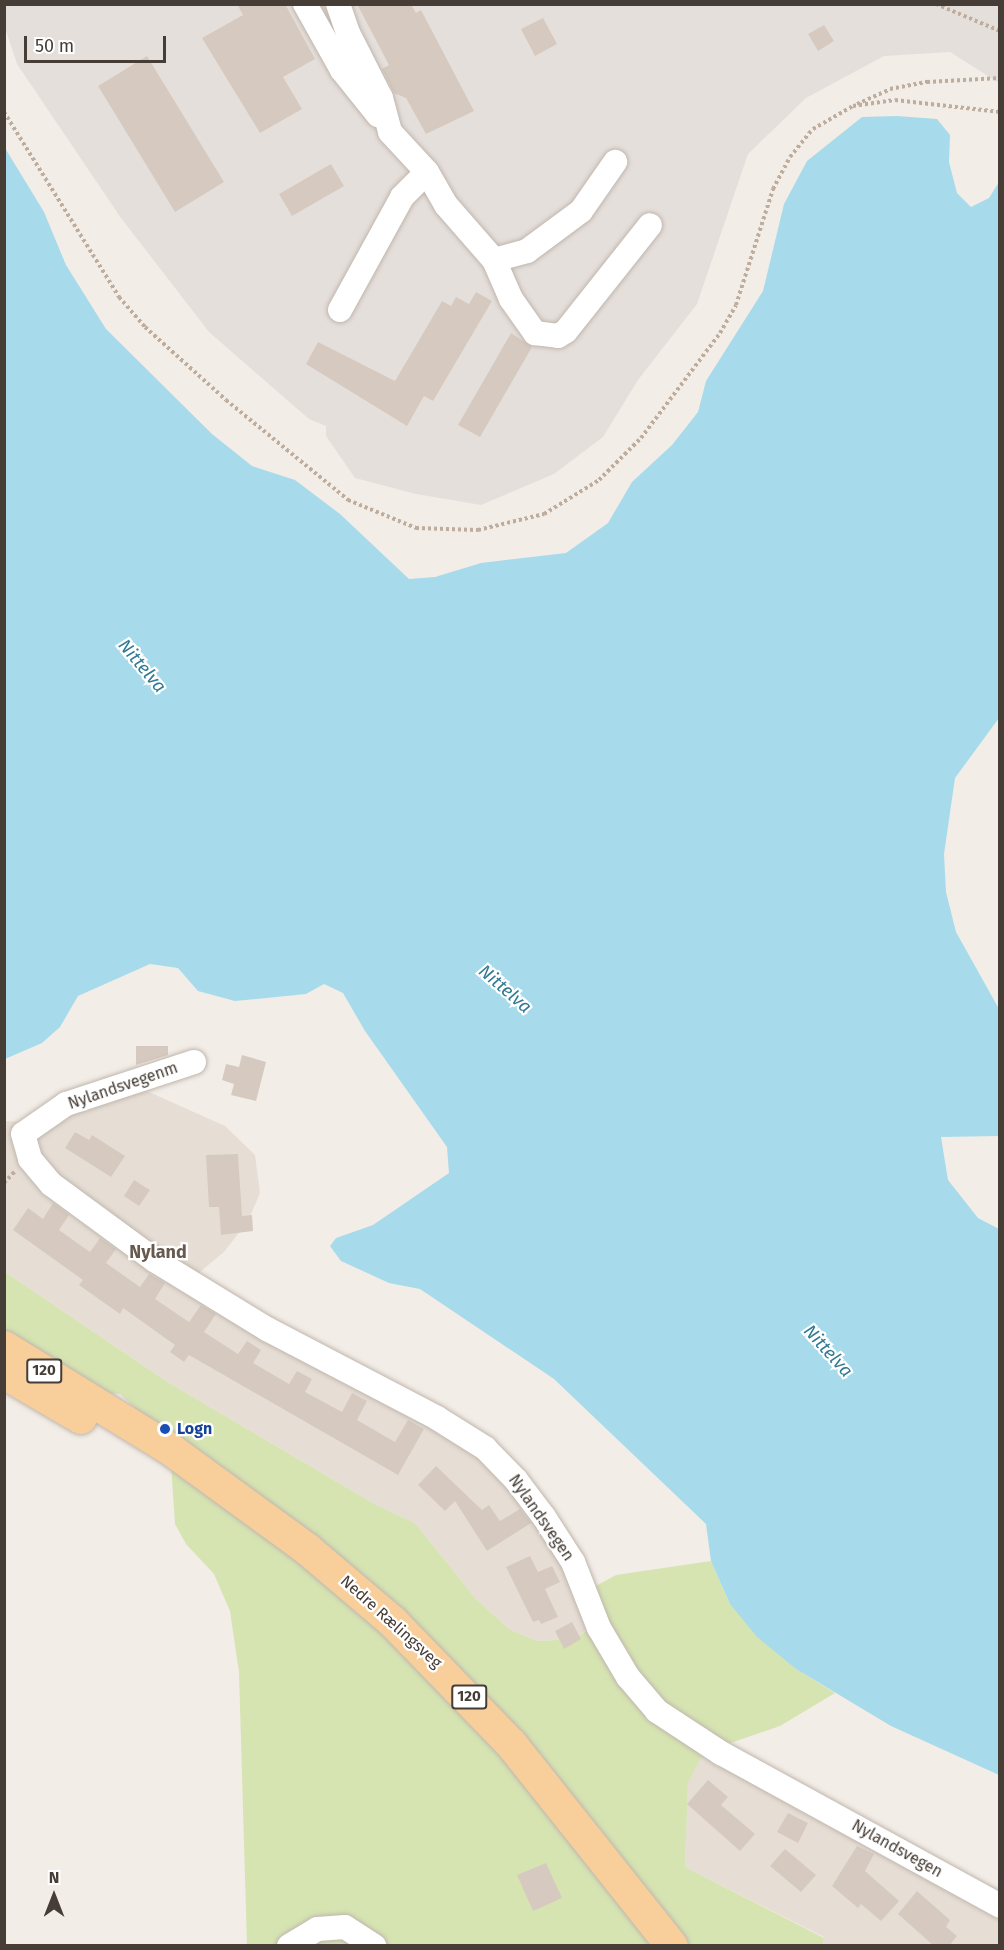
<!DOCTYPE html>
<meta charset="utf-8">
<style>
body{margin:0}
#map{position:relative;width:1004px;height:1950px;overflow:hidden;background:#f2ede7;font-family:"Fira Sans",sans-serif}
div>[style]{position:absolute}
.residential>*{inset:0;background:#e6ded5}
.industrial>*{inset:0;background:#e5dfdc}
.green>*{inset:0;background:#d6e4b2}
.water>*{inset:0;background:#a7dbeb}
.building>*{inset:0;background:#d6cac0}
.path>*{height:4px;margin-top:-2px;transform-origin:0;background:repeating-linear-gradient(90deg,#beac9c 0 3px,transparent 0 6px)}
.roads{filter:drop-shadow(0 0 2px #c0b6ad) drop-shadow(0 0 2px #c0b6ad)}
.minor>*{height:24px;margin:-12px;padding:0 12px;transform-origin:12px;border-radius:12px;background:#fff}
.major>*{height:32px;margin:-16px;padding:0 16px;transform-origin:16px;border-radius:16px;background:#f8ce9b}
.dots>*{width:16px;height:16px;translate:-50% -50%;box-sizing:border-box;border:3px solid #fff;border-radius:50%}
span{translate:-50% -50%;white-space:nowrap;text-align:center;line-height:1.15;-webkit-text-stroke:4.5px #fff;paint-order:stroke}
.shield-label span{padding:2px 4px;background:#fff;border:2px solid;border-radius:4px;-webkit-text-stroke-width:0}
.shield-label{font-size:15px;color:#453d36;font-weight:700}
.street-label{font-size:16px;color:#453d36}
.transit-label{font-size:16px;color:#164399;font-weight:700}
.left{translate:0 -50%;text-align:left}
.water-label{font-size:18px;color:#307a93;font-style:italic}
.neighbourhood-label{font-size:18px;color:#67594e;font-weight:700}
.frame{position:absolute;inset:0;border:6px solid #453d36;pointer-events:none}
.north{position:absolute;left:24px;top:1866px;width:60px;height:60px;-webkit-text-stroke:4px #fff;paint-order:stroke;rotate:0deg;font-size:16px;font-weight:700;line-height:24px;text-align:center;color:#453d36}
.north::after{content:'';display:block;margin:auto;width:21px;height:27px;background:#453d36;clip-path:polygon(50% 0,100% 100%,50% 72%,0 100%)}
.scale{position:absolute;left:24px;top:36px;width:142px;height:27px;box-sizing:border-box;border:3px solid #453d36;border-top:0;padding-left:8px;font-size:18px;line-height:21px;white-space:nowrap;color:#453d36;-webkit-text-stroke:4px #fff;paint-order:stroke}
</style>
<div id="map">
<div class="residential">
<div style="clip-path:polygon(129px 1083px,225px 1126px,255px 1155px,260px 1193px,248px 1221px,224px 1252px,195px 1276px,488px 1462px,546px 1527px,589px 1628px,574px 1639px,537px 1641px,509px 1629px,476px 1599px,415px 1523px,376px 1505px,166px 1381px,5px 1272px,5px 1121px,20px 1122px)"></div>
<div style="clip-path:polygon(704px 1752px,966px 1894px,999px 1919px,999px 1945px,823px 1945px,824px 1937px,685px 1867px,688px 1782px)"></div>
</div>
<div class="industrial">
<div style="clip-path:polygon(5px 4px,999px 5px,999px 83px,950px 52px,884px 56px,806px 98px,748px 154px,697px 304px,638px 380px,603px 437px,554px 474px,481px 505px,416px 494px,355px 478px,326px 436px,326px 426px,309px 419px,209px 332px,121px 218px,17px 64px,5px 28px)"></div>
</div>
<div class="green">
<div style="clip-path:polygon(5px 1272px,166px 1381px,376px 1505px,415px 1523px,476px 1599px,509px 1629px,537px 1641px,574px 1639px,589px 1629px,576px 1597px,616px 1575px,711px 1561px,730px 1604px,796px 1669px,835px 1693px,780px 1726px,704px 1752px,688px 1783px,685px 1867px,824px 1938px,823px 1945px,247px 1945px,239px 1672px,230px 1611px,214px 1574px,186px 1544px,175px 1524px,171px 1464px,139px 1412px,120px 1394px,83px 1393px,5px 1373px)"></div>
</div>
<div class="water">
<div style="clip-path:polygon(897px 116px,937px 119px,950px 135px,949px 162px,957px 193px,971px 207px,989px 198px,999px 182px,999px 718px,955px 778px,944px 854px,946px 892px,956px 932px,999px 1009px,999px 1136px,941px 1137px,948px 1180px,978px 1218px,999px 1229px,999px 1775px,891px 1726px,796px 1669px,757px 1637px,730px 1604px,711px 1561px,706px 1524px,554px 1379px,420px 1289px,389px 1283px,341px 1261px,330px 1246px,336px 1238px,373px 1225px,449px 1173px,447px 1147px,365px 1031px,343px 993px,324px 984px,306px 994px,235px 1001px,198px 991px,178px 968px,150px 964px,78px 996px,60px 1027px,42px 1043px,5px 1059px,5px 148px,44px 212px,66px 265px,106px 329px,212px 434px,252px 466px,295px 480px,340px 514px,409px 579px,435px 577px,481px 563px,566px 553px,608px 523px,632px 482px,672px 445px,698px 412px,706px 381px,763px 291px,784px 204px,807px 161px,862px 117px)"></div>
</div>
<div class="building">
<div style="clip-path:polygon(237px 4px,285px 4px,315px 59px,283px 77px,302px 109px,260px 133px,202px 38px,243px 15px)"></div>
<div style="clip-path:polygon(357px 4px,411px 4px,416px 13px,421px 10px,474px 111px,426px 134px,406px 98px,394px 93px,382px 69px,389px 65px)"></div>
<div style="clip-path:polygon(543px 18px,557px 44px,535px 56px,521px 29px)"></div>
<div style="clip-path:polygon(824px 25px,834px 41px,818px 51px,808px 34px)"></div>
<div style="clip-path:polygon(147px 56px,224px 182px,175px 212px,98px 86px)"></div>
<div style="clip-path:polygon(331px 164px,344px 186px,292px 216px,279px 194px)"></div>
<div style="clip-path:polygon(476px 292px,492px 301px,433px 401px,424px 396px,407px 426px,306px 364px,318px 342px,395px 381px,442px 301px,451px 306px,456px 297px,469px 304px)"></div>
<div style="clip-path:polygon(511px 333px,532px 347px,480px 437px,458px 425px)"></div>
<div style="clip-path:polygon(136px 1046px,168px 1046px,168px 1055px,136px 1065px)"></div>
<div style="clip-path:polygon(242px 1055px,266px 1062px,256px 1101px,231px 1095px,234px 1084px,222px 1080px,226px 1064px,239px 1067px)"></div>
<div style="clip-path:polygon(75px 1132px,89px 1140px,92px 1135px,125px 1156px,111px 1177px,65px 1148px)"></div>
<div style="clip-path:polygon(238px 1154px,242px 1216px,252px 1215px,253px 1231px,221px 1235px,219px 1207px,209px 1207px,206px 1155px)"></div>
<div style="clip-path:polygon(134px 1180px,150px 1190px,139px 1206px,124px 1196px)"></div>
<div style="clip-path:polygon(53px 1203px,69px 1215px,59px 1230px,90px 1252px,100px 1238px,116px 1249px,106px 1263px,140px 1287px,149px 1274px,165px 1283px,155px 1299px,189px 1322px,201px 1305px,216px 1314px,204px 1332px,238px 1354px,247px 1341px,261px 1350px,253px 1363px,289px 1384px,297px 1371px,312px 1379px,305px 1392px,342px 1412px,352px 1393px,367px 1401px,357px 1420px,395px 1442px,408px 1420px,424px 1429px,398px 1475px,189px 1355px,184px 1362px,170px 1352px,175px 1345px,123px 1308px,120px 1314px,79px 1285px,83px 1280px,13px 1230px,28px 1208px,43px 1219px)"></div>
<div style="clip-path:polygon(436px 1466px,482px 1510px,489px 1505px,500px 1521px,520px 1509px,531px 1523px,487px 1551px,455px 1501px,445px 1511px,418px 1485px)"></div>
<div style="clip-path:polygon(530px 1556px,538px 1572px,552px 1566px,560px 1582px,545px 1589px,558px 1617px,541px 1624px,539px 1620px,533px 1622px,506px 1567px)"></div>
<div style="clip-path:polygon(572px 1622px,581px 1639px,564px 1649px,555px 1631px)"></div>
<div style="clip-path:polygon(708px 1780px,728px 1797px,721px 1805px,755px 1834px,740px 1851px,687px 1804px)"></div>
<div style="clip-path:polygon(788px 1813px,808px 1823px,798px 1843px,777px 1832px)"></div>
<div style="clip-path:polygon(857px 1846px,874px 1854px,865px 1871px,899px 1901px,881px 1921px,861px 1904px,858px 1908px,832px 1886px)"></div>
<div style="clip-path:polygon(785px 1849px,816px 1875px,801px 1892px,770px 1866px)"></div>
<div style="clip-path:polygon(546px 1863px,562px 1898px,533px 1911px,517px 1875px)"></div>
<div style="clip-path:polygon(917px 1891px,950px 1920px,946px 1927px,957px 1936px,949px 1946px,934px 1946px,898px 1914px)"></div>
</div>
<div class="path">
<div style="left:936px;top:4px;width:69px;rotate:22.9deg"></div>
<div style="left:857px;top:104px;width:36px;rotate:-24deg"></div>
<div style="left:890px;top:89px;width:38px;rotate:-11deg"></div>
<div style="left:927px;top:82px;width:73px;rotate:-3.1deg"></div>
<div style="left:4px;top:112px;width:218px;rotate:58.1deg"></div>
<div style="left:119px;top:297px;width:40px;rotate:49deg"></div>
<div style="left:145px;top:327px;width:109px;rotate:42deg"></div>
<div style="left:226px;top:400px;width:158px;rotate:39.3deg"></div>
<div style="left:348px;top:500px;width:74px;rotate:22.4deg"></div>
<div style="left:416px;top:528px;width:62px;rotate:1.8deg"></div>
<div style="left:478px;top:530px;width:68px;rotate:-13.6deg"></div>
<div style="left:544px;top:514px;width:65px;rotate:-31.7deg"></div>
<div style="left:599px;top:480px;width:59px;rotate:-45deg"></div>
<div style="left:641px;top:438px;width:131px;rotate:-53deg"></div>
<div style="left:720px;top:333px;width:32px;rotate:-60deg"></div>
<div style="left:736px;top:305px;width:122px;rotate:-72.3deg"></div>
<div style="left:773px;top:189px;width:36px;rotate:-62deg"></div>
<div style="left:790px;top:157px;width:36px;rotate:-51deg"></div>
<div style="left:813px;top:129px;width:46px;rotate:-29.9deg"></div>
<div style="left:853px;top:106px;width:42px;rotate:-8.1deg"></div>
<div style="left:895px;top:100px;width:106px;rotate:6.5deg"></div>
<div style="left:4px;top:1183px;width:16px;rotate:-47deg"></div>
</div>
<div class="roads">
<div class="minor">
<div style="left:305px;top:4px;width:76px;rotate:60.7deg"></div>
<div style="left:342px;top:70px;width:58px;rotate:51.3deg"></div>
<div style="left:338px;top:4px;width:31px;rotate:71deg"></div>
<div style="left:348px;top:33px;width:73px;rotate:63.1deg"></div>
<div style="left:381px;top:98px;width:35px;rotate:75deg"></div>
<div style="left:390px;top:132px;width:54px;rotate:47.2deg"></div>
<div style="left:427px;top:172px;width:38px;rotate:60deg"></div>
<div style="left:446px;top:205px;width:73px;rotate:48.9deg"></div>
<div style="left:494px;top:260px;width:43px;rotate:66.4deg"></div>
<div style="left:511px;top:299px;width:42px;rotate:54.8deg"></div>
<div style="left:535px;top:333px;width:23px;rotate:7deg"></div>
<div style="left:558px;top:336px;width:9px;rotate:-32deg"></div>
<div style="left:566px;top:331px;width:135px;rotate:-51.6deg"></div>
<div style="left:494px;top:260px;width:34px;rotate:-15deg"></div>
<div style="left:527px;top:251px;width:67px;rotate:-36.5deg"></div>
<div style="left:581px;top:211px;width:60px;rotate:-55.2deg"></div>
<div style="left:340px;top:310px;width:129px;rotate:-61.2deg"></div>
<div style="left:402px;top:197px;width:35px;rotate:-45deg"></div>
<div style="left:194px;top:1062px;width:135px;rotate:161.8deg"></div>
<div style="left:66px;top:1104px;width:52px;rotate:145.1deg"></div>
<div style="left:23px;top:1134px;width:26px;rotate:74deg"></div>
<div style="left:30px;top:1159px;width:33px;rotate:50deg"></div>
<div style="left:51px;top:1184px;width:130px;rotate:36.3deg"></div>
<div style="left:156px;top:1261px;width:130px;rotate:31.5deg"></div>
<div style="left:267px;top:1329px;width:192px;rotate:27.6deg"></div>
<div style="left:437px;top:1418px;width:57px;rotate:32deg"></div>
<div style="left:485px;top:1448px;width:45px;rotate:45.9deg"></div>
<div style="left:516px;top:1480px;width:46px;rotate:52.9deg"></div>
<div style="left:544px;top:1517px;width:54px;rotate:57.2deg"></div>
<div style="left:573px;top:1562px;width:71px;rotate:68.5deg"></div>
<div style="left:599px;top:1628px;width:57px;rotate:59.4deg"></div>
<div style="left:628px;top:1677px;width:45px;rotate:49.5deg"></div>
<div style="left:657px;top:1711px;width:77px;rotate:33.3deg"></div>
<div style="left:721px;top:1753px;width:318px;rotate:28.7deg"></div>
<div style="left:289px;top:1946px;width:33px;rotate:-31deg"></div>
<div style="left:317px;top:1929px;width:28px;rotate:-4deg"></div>
<div style="left:345px;top:1927px;width:35px;rotate:33deg"></div>
</div>
<div class="major">
<div style="left:4px;top:1347px;width:195px;rotate:31.6deg"></div>
<div style="left:170px;top:1449px;width:170px;rotate:36.1deg"></div>
<div style="left:307px;top:1549px;width:113px;rotate:40.3deg"></div>
<div style="left:393px;top:1622px;width:171px;rotate:45.9deg"></div>
<div style="left:512px;top:1745px;width:257px;rotate:51.5deg"></div>
<div style="left:4px;top:1373px;width:89px;rotate:30.3deg"></div>
</div>
</div>
<div class="dots">
<div style="left:165px;top:1429px;background:#1a4fb4"></div>
</div>
<div class="shield-label">
<span style="left:44px;top:1371px">120</span>
<span style="left:469px;top:1697px">120</span>
</div>
<div class="street-label">
<span style="left:123px;top:1086px;rotate:-19deg">Nylandsvegenm</span>
<span style="left:541px;top:1518px;rotate:55deg">Nylandsvegen</span>
<span style="left:391px;top:1622px;rotate:42deg">Nedre Rælingsveg</span>
<span style="left:897px;top:1849px;rotate:29deg">Nylandsvegen</span>
</div>
<div class="transit-label">
<span class="left" style="left:177px;top:1429px">Logn</span>
</div>
<div class="water-label">
<span style="left:142px;top:666px;rotate:50deg">Nittelva</span>
<span style="left:505px;top:989px;rotate:41deg">Nittelva</span>
<span style="left:828px;top:1351px;rotate:48deg">Nittelva</span>
</div>
<div class="neighbourhood-label">
<span style="left:158px;top:1252px">Nyland</span>
</div>
<div class="frame"></div>
<div class="north">N</div>
<div class="scale">50 m</div>
</div>
